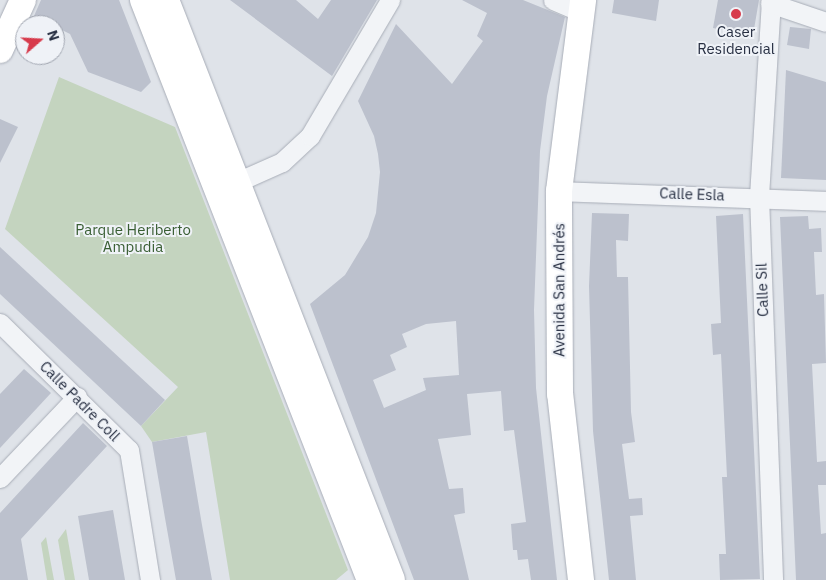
<!DOCTYPE html>
<meta charset="utf-8">
<style>
body{margin:0}
#map{position:relative;width:826px;height:580px;overflow:hidden;background:#dfe3e9;font-family:"IBM Plex Sans",sans-serif}
div>[style]{position:absolute}
.green>*{inset:0;background:#c4d4bf}
.building>*{inset:0;background:#bcc1cd}
.roads{filter:drop-shadow(0 0 1px #a8adb7) drop-shadow(0 0 1px #a8adb7)}
.street>*{height:19px;margin:-9.5px;padding:0 9.5px;transform-origin:9.5px;border-radius:9.5px;background:#f2f4f7}
.secondary>*{height:26px;margin:-13px;padding:0 13px;transform-origin:13px;border-radius:13px;background:#fff}
.dots>*{width:14px;height:14px;translate:-50% -50%;box-sizing:border-box;border:2px solid #eff2f7;border-radius:50%}
span{translate:-50% -50%;white-space:nowrap;text-align:center;line-height:1.15;-webkit-text-stroke:4px #eff2f7;paint-order:stroke}
.poi-label{font-size:15px;color:#272f42}
.street-label{font-size:15px;color:#272f42}
.park-label{font-size:15px;color:#395e33}
.north{position:absolute;left:15px;top:15px;width:50px;height:50px;box-sizing:border-box;background:#eff2f7;border:1px solid #9fa4af;border-radius:50%;rotate:71deg;font-size:14px;font-weight:700;line-height:20px;text-align:center;color:#272f42}
.north::after{content:'';display:block;margin:auto;width:18px;height:22px;background:#d73b4c;clip-path:polygon(50% 0,100% 100%,50% 72%,0 100%)}
</style>
<div id="map">
<div class="green">
<div style="clip-path:polygon(59px 77px,175px 127px,348px 570px,336px 580px,230px 580px,206px 432px,152px 442px,141px 426px,178px 387px,5px 229px)"></div>
<div style="clip-path:polygon(66px 529px,75px 580px,65px 580px,58px 540px)"></div>
<div style="clip-path:polygon(46px 537px,54px 580px,47px 580px,41px 543px)"></div>
</div>
<div class="building">
<div style="clip-path:polygon(41px 0,119px 0,151px 82px,141px 92px,88px 72px,70px 34px,34px 16px)"></div>
<div style="clip-path:polygon(230px 0,296px 0,318px 19px,331px 0,377px 0,332px 76px)"></div>
<div style="clip-path:polygon(evenodd,462px 0,523px 0,565px 17px,547px 96px,540px 151px,534px 310px,536px 388px,557px 580px,531px 580px,528px 559px,518px 560px,517px 550px,513px 550px,511px 524px,526px 522px,514px 430px,504px 431px,501px 391px,467px 394px,471px 435px,438px 439px,449px 489px,463px 488px,465px 513px,454px 515px,469px 580px,414px 580px,310px 304px,345px 275px,368px 237px,376px 213px,380px 172px,378px 154px,374px 136px,358px 101px,396px 24px,452px 84px,483px 41px,477px 36px,487px 13px,462px 0,456px 321px,459px 375px,423px 378px,426px 390px,384px 408px,373px 380px,396px 370px,390px 355px,407px 347px,402px 334px,426px 324px,456px 321px)"></div>
<div style="clip-path:polygon(614px 0,659px 0,656px 21px,612px 13px)"></div>
<div style="clip-path:polygon(718px 0,759px 0,753px 35px,713px 28px)"></div>
<div style="clip-path:polygon(790px 27px,811px 29px,809px 49px,787px 45px)"></div>
<div style="clip-path:polygon(786px 70px,826px 82px,826px 180px,781px 178px)"></div>
<div style="clip-path:polygon(0 119px,18px 127px,0 163px)"></div>
<div style="clip-path:polygon(592px 213px,629px 214px,628px 241px,616px 240px,617px 277px,628px 277px,631px 412px,635px 442px,622px 444px,629px 499px,642px 498px,643px 515px,630px 516px,636px 580px,609px 580px,593px 431px,589px 286px)"></div>
<div style="clip-path:polygon(743px 214px,760px 579px,720px 580px,719px 554px,726px 554px,722px 477px,727px 477px,721px 354px,713px 355px,711px 324px,721px 323px,716px 216px)"></div>
<div style="clip-path:polygon(808px 216px,809px 229px,821px 228px,822px 252px,814px 252px,816px 295px,824px 294px,826px 363px,812px 364px,817px 462px,826px 461px,826px 485px,818px 485px,821px 534px,826px 533px,826px 580px,796px 580px,780px 217px)"></div>
<div style="clip-path:polygon(0 247px,165px 400px,141px 426px,0 294px)"></div>
<div style="clip-path:polygon(24px 369px,51px 393px,0 448px,0 394px)"></div>
<div style="clip-path:polygon(83px 423px,107px 446px,21px 539px,28px 580px,0 580px,0 513px)"></div>
<div style="clip-path:polygon(187px 436px,202px 525px,212px 580px,176px 580px,165px 518px,152px 442px)"></div>
<div style="clip-path:polygon(113px 510px,125px 580px,89px 580px,78px 516px)"></div>
</div>
<div class="roads">
<div class="street">
<div style="left:553px;top:0;width:30px;rotate:23deg"></div>
<div style="left:771px;top:0;width:196px;rotate:93.5deg"></div>
<div style="left:759px;top:196px;width:384px;rotate:87.9deg"></div>
<div style="left:770px;top:3px;width:59px;rotate:18.7deg"></div>
<div style="left:237px;top:182px;width:49px;rotate:-24deg"></div>
<div style="left:282px;top:162px;width:38px;rotate:-43deg"></div>
<div style="left:310px;top:136px;width:158px;rotate:-59.5deg"></div>
<div style="left:559px;top:191px;width:267px;rotate:2.1deg"></div>
<div style="left:0;top:323px;width:181px;rotate:44.6deg"></div>
<div style="left:129px;top:450px;width:132px;rotate:80.8deg"></div>
<div style="left:0;top:478px;width:112px;rotate:-46.5deg"></div>
</div>
<div class="secondary">
<div style="left:143px;top:0;width:623px;rotate:68.63deg"></div>
<div style="left:166px;top:0;width:622px;rotate:68.71deg"></div>
<div style="left:0;top:50px;width:55px;rotate:-65.3deg"></div>
<div style="left:581px;top:580px;width:187px;rotate:-96.4deg"></div>
<div style="left:560px;top:394px;width:203px;rotate:-90.3deg"></div>
<div style="left:559px;top:191px;width:193px;rotate:-82.8deg"></div>
</div>
</div>
<div class="dots">
<div style="left:736px;top:14px;background:#d73b4c"></div>
</div>
<div class="poi-label">
<span style="left:736px;top:40px">Caser<br>Residencial</span>
</div>
<div class="street-label">
<span style="left:692px;top:194px;rotate:2deg">Calle Esla</span>
<span style="left:559px;top:290px;rotate:-90deg">Avenida San Andrés</span>
<span style="left:762px;top:290px;rotate:-92deg">Calle Sil</span>
<span style="left:80px;top:401px;rotate:45deg">Calle Padre Coll</span>
</div>
<div class="park-label">
<span style="left:133px;top:238px">Parque Heriberto<br>Ampudia</span>
</div>
<div class="north">N</div>
</div>
